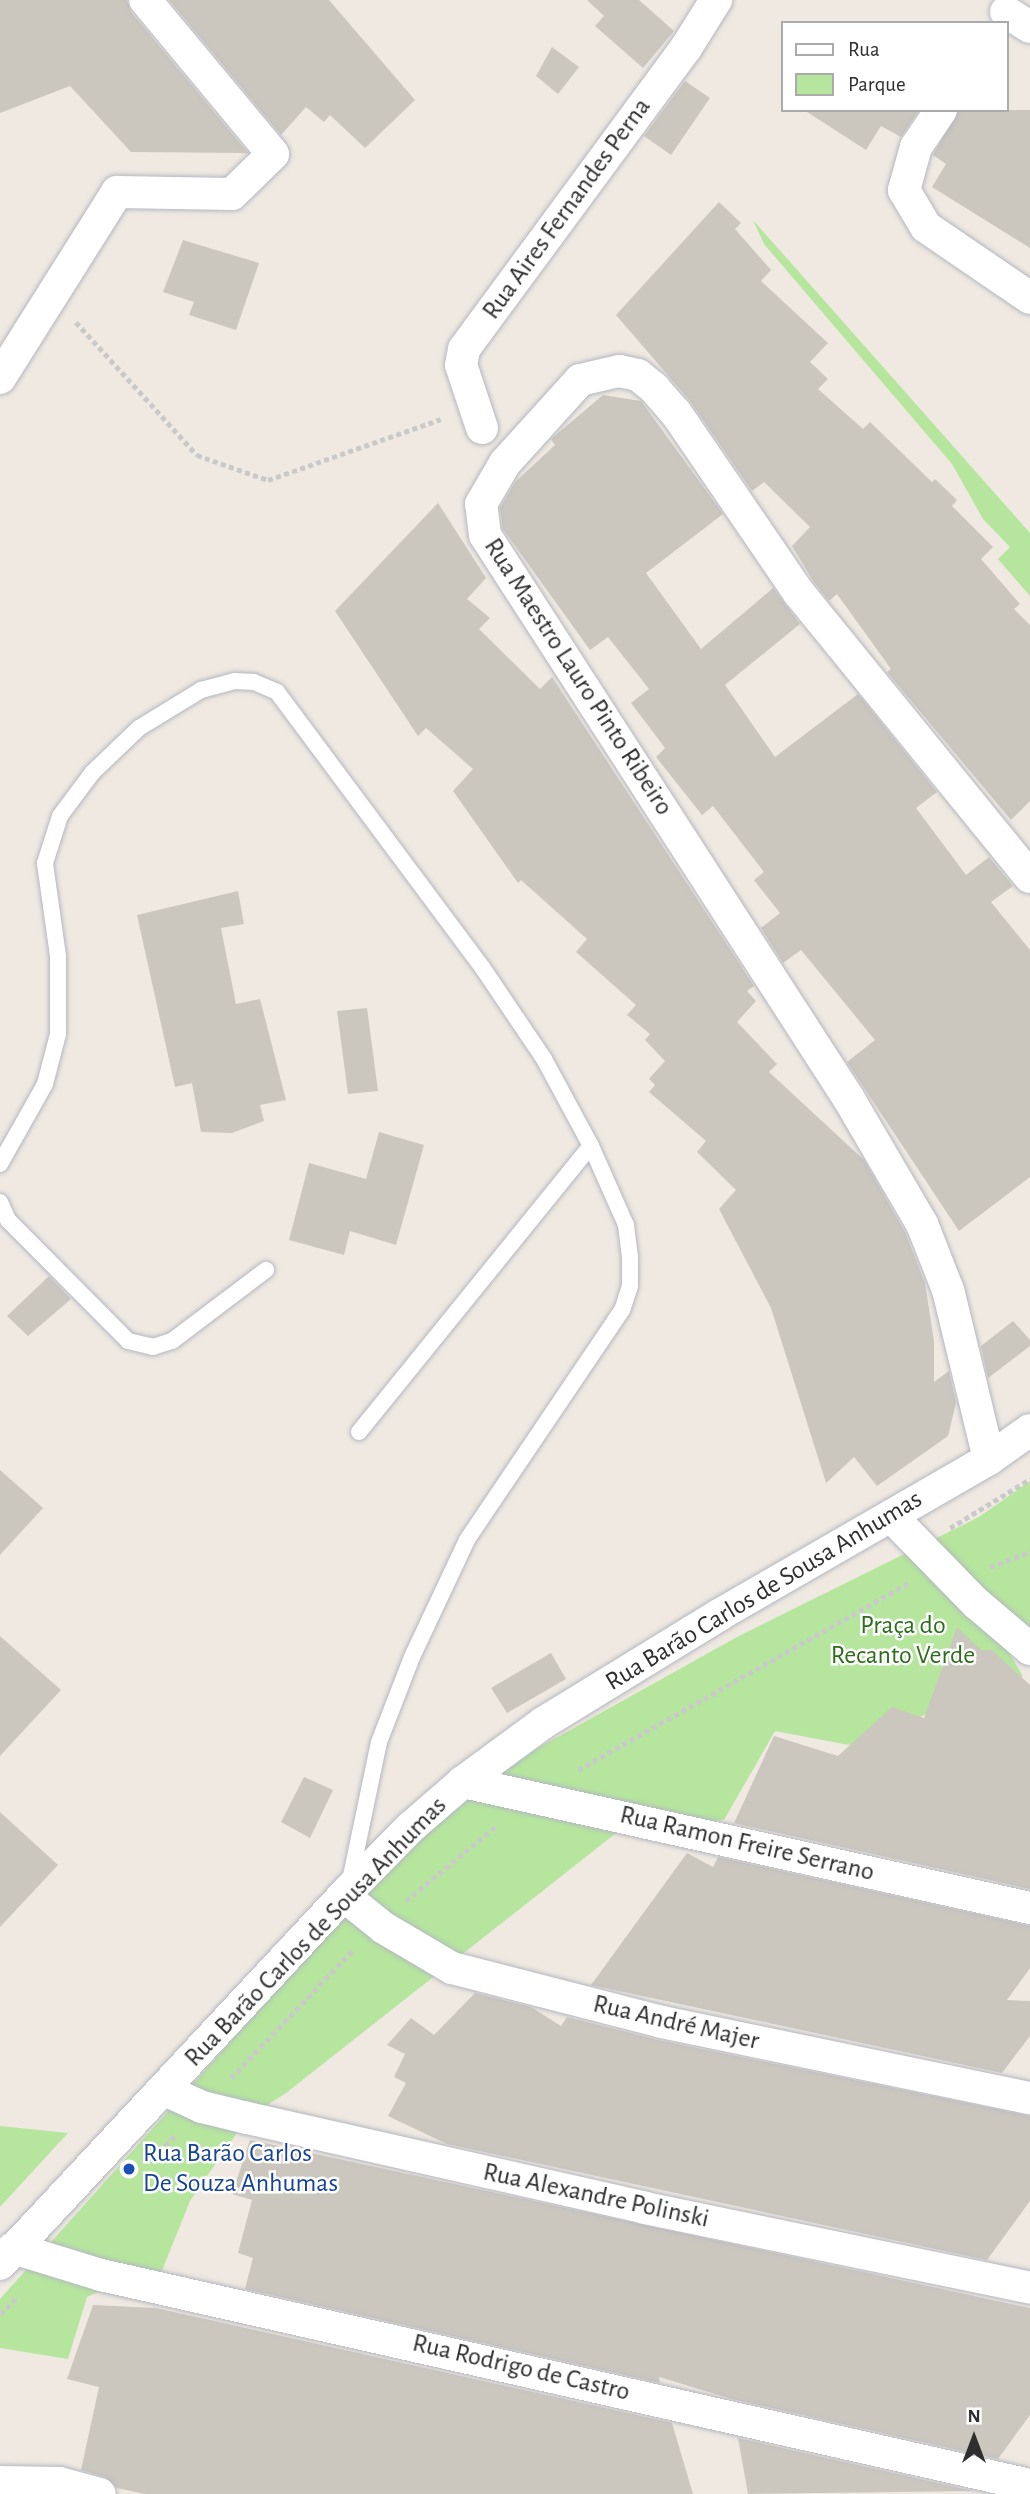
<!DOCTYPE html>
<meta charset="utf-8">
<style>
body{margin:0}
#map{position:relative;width:1030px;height:2494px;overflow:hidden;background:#efe9e1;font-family:"Alegreya Sans",sans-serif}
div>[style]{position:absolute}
.green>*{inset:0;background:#b6e59e}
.building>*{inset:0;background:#cbc7bf}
.path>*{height:4.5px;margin-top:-2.25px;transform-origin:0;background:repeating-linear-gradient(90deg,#c9c9c9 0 5px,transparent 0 8.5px)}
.roads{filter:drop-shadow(0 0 2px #b4b7c1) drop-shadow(0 0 2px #b4b7c1)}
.lane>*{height:16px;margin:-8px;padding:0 8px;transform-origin:8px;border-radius:8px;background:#fff}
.street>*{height:32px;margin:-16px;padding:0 16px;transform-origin:16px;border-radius:16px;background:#fff}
.dots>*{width:19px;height:19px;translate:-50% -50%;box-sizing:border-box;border:4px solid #fff;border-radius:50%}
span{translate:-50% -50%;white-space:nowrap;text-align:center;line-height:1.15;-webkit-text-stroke:5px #fff;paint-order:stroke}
.street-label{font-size:26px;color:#2e2e2e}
.park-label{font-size:26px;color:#2c6e1b}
.transit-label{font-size:26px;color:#164399}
.left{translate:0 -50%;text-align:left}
.legend{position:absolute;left:781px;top:21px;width:228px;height:91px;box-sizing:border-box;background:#fff;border:2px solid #ababab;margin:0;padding:9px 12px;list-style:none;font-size:21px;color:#2e2e2e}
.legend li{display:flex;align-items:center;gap:14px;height:35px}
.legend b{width:35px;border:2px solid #ababab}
.north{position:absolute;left:939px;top:2403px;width:70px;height:70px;-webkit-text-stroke:5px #fff;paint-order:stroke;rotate:0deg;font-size:19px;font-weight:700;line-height:28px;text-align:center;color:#2e2e2e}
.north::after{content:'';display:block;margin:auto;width:24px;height:32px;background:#2e2e2e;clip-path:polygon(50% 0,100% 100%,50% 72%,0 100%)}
</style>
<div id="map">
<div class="green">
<div style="clip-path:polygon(753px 220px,1030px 533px,1030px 596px,998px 559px,1010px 547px,983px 519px,952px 464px,764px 244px)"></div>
<div style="clip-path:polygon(1030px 1481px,1030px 1637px,980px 1605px,1023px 1676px,849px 1745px,775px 1731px,724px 1820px,625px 1826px,286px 2093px,247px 2118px,190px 2201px,161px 2273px,124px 2280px,87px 2297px,68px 2359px,0 2348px,0 2299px,387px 1867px,477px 1782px,737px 1637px,979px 1517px)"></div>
<div style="clip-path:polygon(0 2126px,68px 2133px,0 2207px)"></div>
</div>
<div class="building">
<div style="clip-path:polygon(0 0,127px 0,131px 12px,248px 153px,131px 152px,70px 86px,0 113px)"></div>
<div style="clip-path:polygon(169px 0,329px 0,415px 100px,365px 148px,330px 115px,324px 122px,306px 107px,281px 135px)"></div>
<div style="clip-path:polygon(587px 0,639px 0,674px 31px,643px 68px,595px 26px,604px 16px)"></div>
<div style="clip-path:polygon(552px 47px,579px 67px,558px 94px,536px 76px)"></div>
<div style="clip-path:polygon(685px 81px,710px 98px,671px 155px,644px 136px)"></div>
<div style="clip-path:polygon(804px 110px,919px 110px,901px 137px,881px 126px,866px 150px)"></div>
<div style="clip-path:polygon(959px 110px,1030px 110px,1030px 248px,932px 187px,946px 164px,933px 155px)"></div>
<div style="clip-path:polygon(719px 202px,741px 223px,735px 229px,771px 270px,761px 281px,828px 343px,810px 362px,828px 379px,818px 389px,863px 429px,870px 422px,932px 482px,935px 479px,957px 500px,952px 506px,993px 547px,981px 559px,1020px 604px,1014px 609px,1030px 625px,1030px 801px,1011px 820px,887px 672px,891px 669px,837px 594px,829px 601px,814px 582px,792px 546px,810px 527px,764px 482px,752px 491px,690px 401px,616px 315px)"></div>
<div style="clip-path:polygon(183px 240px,259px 263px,236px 330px,189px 315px,194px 302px,163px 292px)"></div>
<div style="clip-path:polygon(603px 395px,641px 401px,723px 514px,646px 573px,701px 649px,773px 588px,800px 624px,725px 685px,775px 757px,858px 694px,937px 792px,916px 808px,966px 875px,989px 857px,1013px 886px,991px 902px,1030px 950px,1030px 1177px,959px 1231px,847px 1062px,875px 1040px,801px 950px,783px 963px,761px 928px,780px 913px,754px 880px,764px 872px,713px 806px,702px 815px,656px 757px,665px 748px,631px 703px,649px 689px,608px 637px,590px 650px,503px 529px,500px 508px,515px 482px,555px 445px,551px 439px)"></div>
<div style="clip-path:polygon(438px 503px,486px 578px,467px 599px,490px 618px,479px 629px,540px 689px,552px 677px,754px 986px,747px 991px,756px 1001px,737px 1022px,777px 1064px,769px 1072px,864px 1160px,905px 1232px,925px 1283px,934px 1341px,934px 1382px,949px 1371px,956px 1403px,948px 1436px,877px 1486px,854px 1457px,826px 1483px,771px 1308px,719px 1209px,736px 1190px,697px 1152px,706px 1141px,649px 1092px,655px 1085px,649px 1079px,665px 1061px,645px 1040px,650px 1034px,627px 1015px,636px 1005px,576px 952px,587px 939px,521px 880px,518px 883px,453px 791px,473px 769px,426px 728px,418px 736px,335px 611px)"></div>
<div style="clip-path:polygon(238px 891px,244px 924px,221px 928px,236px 1004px,260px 999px,286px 1100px,260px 1105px,264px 1121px,232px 1133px,201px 1132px,192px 1083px,175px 1087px,137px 915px)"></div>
<div style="clip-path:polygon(367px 1008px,378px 1091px,348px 1094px,337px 1011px)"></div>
<div style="clip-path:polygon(379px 1132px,424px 1145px,396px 1245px,350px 1231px,344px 1255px,289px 1240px,309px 1163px,366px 1179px)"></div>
<div style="clip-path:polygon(49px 1276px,71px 1299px,28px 1336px,7px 1316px)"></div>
<div style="clip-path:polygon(1013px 1321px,1030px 1340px,1030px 1346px,988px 1378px,981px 1346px)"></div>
<div style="clip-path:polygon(0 1470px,43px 1508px,0 1555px)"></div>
<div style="clip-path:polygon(957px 1627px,981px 1650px,992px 1650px,1030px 1685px,1030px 1889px,734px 1823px,774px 1736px,838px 1756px,892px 1707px,924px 1718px)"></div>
<div style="clip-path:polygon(0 1636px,61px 1690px,0 1756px)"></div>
<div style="clip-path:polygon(551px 1653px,566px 1679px,507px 1713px,491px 1688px)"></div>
<div style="clip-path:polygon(304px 1777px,333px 1790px,310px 1838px,281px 1822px)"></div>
<div style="clip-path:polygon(0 1812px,58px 1865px,0 1927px)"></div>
<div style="clip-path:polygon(687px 1853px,713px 1867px,718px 1857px,1030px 1926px,1030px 1968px,1007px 2000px,1030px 2001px,1030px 2036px,1002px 2073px,591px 1985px)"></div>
<div style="clip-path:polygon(475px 1993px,531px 2007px,561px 2026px,567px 2017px,658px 2040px,1030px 2116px,1030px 2201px,987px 2260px,447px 2144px,388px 2116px,406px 2083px,394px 2077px,405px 2054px,387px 2045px,411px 2018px,434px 2035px)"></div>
<div style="clip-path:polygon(250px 2140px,1030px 2308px,1030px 2415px,998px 2459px,732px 2399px,659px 2377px,660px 2383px,245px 2289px,253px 2258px,238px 2253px,252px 2200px,232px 2194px)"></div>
<div style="clip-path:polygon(93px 2305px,156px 2308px,672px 2423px,693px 2494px,145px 2494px,117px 2488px,105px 2477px,81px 2470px,99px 2387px,67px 2379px)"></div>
<div style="clip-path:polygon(738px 2438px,973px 2491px,748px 2494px)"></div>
</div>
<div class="path">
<div style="left:76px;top:322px;width:180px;rotate:47.7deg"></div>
<div style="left:197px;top:455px;width:75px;rotate:19.4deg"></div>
<div style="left:268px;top:480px;width:183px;rotate:-19.4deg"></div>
<div style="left:950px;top:1528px;width:94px;rotate:-31.5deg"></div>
<div style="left:990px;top:1567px;width:43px;rotate:-20.6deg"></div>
<div style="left:578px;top:1770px;width:379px;rotate:-29.5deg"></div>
<div style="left:406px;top:1901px;width:117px;rotate:-39.8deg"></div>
<div style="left:231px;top:2078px;width:177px;rotate:-46.4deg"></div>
<div style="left:153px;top:2158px;width:33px;rotate:-46deg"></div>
<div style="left:0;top:2314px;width:24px;rotate:-45deg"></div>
</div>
<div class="roads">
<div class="lane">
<div style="left:0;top:1164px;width:92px;rotate:-60.6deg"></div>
<div style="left:45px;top:1084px;width:52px;rotate:-75.4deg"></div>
<div style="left:58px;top:1034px;width:78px;rotate:-90deg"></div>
<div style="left:58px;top:956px;width:94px;rotate:-98deg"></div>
<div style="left:45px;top:863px;width:49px;rotate:-72.3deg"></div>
<div style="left:60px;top:816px;width:54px;rotate:-53.3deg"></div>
<div style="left:92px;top:773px;width:65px;rotate:-43.8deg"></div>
<div style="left:139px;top:728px;width:73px;rotate:-31.5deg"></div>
<div style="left:201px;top:690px;width:35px;rotate:-15deg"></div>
<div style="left:235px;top:681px;width:19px;rotate:3deg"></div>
<div style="left:254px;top:682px;width:25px;rotate:23deg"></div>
<div style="left:277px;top:692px;width:343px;rotate:53.3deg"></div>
<div style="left:482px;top:967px;width:111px;rotate:56deg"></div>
<div style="left:544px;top:1059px;width:99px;rotate:61.6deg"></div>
<div style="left:591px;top:1146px;width:86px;rotate:66.1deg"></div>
<div style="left:626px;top:1225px;width:32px;rotate:83deg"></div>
<div style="left:630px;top:1257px;width:29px;rotate:90deg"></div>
<div style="left:630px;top:1286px;width:25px;rotate:108deg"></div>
<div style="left:622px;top:1310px;width:277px;rotate:124deg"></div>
<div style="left:467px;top:1540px;width:129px;rotate:115.2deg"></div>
<div style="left:412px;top:1657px;width:91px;rotate:111.2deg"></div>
<div style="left:379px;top:1742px;width:146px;rotate:101.8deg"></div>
<div style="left:0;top:1202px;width:20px;rotate:66deg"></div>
<div style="left:8px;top:1220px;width:170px;rotate:45.2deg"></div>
<div style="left:128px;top:1341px;width:26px;rotate:13deg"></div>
<div style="left:153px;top:1347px;width:20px;rotate:-18deg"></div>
<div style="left:172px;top:1341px;width:118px;rotate:-37.1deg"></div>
<div style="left:359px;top:1432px;width:368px;rotate:-51deg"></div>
</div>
<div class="street">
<div style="left:1006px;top:12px;width:28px;rotate:32deg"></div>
<div style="left:941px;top:110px;width:45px;rotate:124deg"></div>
<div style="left:916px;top:147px;width:45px;rotate:105.6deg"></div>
<div style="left:904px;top:190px;width:43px;rotate:59.3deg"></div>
<div style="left:926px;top:227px;width:126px;rotate:34.3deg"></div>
<div style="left:0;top:378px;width:220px;rotate:-57.8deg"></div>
<div style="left:117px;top:192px;width:115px;rotate:1deg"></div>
<div style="left:232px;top:194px;width:57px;rotate:-44.3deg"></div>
<div style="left:273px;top:154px;width:200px;rotate:-129.7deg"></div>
<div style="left:482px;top:428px;width:66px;rotate:-108.4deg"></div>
<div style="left:461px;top:365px;width:16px;rotate:-79deg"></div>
<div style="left:464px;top:349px;width:374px;rotate:-53.6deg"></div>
<div style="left:686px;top:48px;width:57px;rotate:-58deg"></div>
<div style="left:989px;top:1459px;width:174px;rotate:-103.6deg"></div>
<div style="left:948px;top:1290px;width:71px;rotate:-111.5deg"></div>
<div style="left:922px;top:1224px;width:145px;rotate:-120.3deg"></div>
<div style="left:849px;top:1099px;width:671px;rotate:-122.84deg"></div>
<div style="left:485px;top:535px;width:31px;rotate:-97deg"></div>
<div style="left:481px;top:504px;width:48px;rotate:-59.7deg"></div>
<div style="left:505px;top:463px;width:112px;rotate:-47.9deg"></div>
<div style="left:580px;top:380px;width:40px;rotate:-13deg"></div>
<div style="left:619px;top:371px;width:19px;rotate:12deg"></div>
<div style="left:638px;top:375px;width:21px;rotate:39deg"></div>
<div style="left:654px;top:388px;width:33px;rotate:49deg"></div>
<div style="left:676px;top:413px;width:218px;rotate:55.7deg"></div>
<div style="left:799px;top:593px;width:366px;rotate:50.9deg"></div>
<div style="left:891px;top:1516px;width:122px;rotate:45.7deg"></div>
<div style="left:976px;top:1603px;width:71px;rotate:40.4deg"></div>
<div style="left:463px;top:1782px;width:581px;rotate:12.53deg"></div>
<div style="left:344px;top:1896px;width:51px;rotate:38.7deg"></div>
<div style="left:384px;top:1928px;width:79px;rotate:30.5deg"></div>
<div style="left:452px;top:1968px;width:217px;rotate:14.4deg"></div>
<div style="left:662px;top:2022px;width:376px;rotate:11.7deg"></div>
<div style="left:165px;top:2090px;width:41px;rotate:24.7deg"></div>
<div style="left:202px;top:2107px;width:46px;rotate:13.7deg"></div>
<div style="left:247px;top:2118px;width:408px;rotate:12.7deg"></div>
<div style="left:645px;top:2208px;width:393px;rotate:11.7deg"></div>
<div style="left:13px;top:2248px;width:92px;rotate:17.1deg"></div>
<div style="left:101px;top:2275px;width:952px;rotate:12.74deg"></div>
<div style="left:0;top:2264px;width:510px;rotate:-46.99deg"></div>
<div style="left:348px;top:1891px;width:90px;rotate:-45.5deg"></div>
<div style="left:411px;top:1827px;width:69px;rotate:-40.9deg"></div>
<div style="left:463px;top:1782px;width:99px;rotate:-36.4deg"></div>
<div style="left:543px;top:1723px;width:206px;rotate:-31.5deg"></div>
<div style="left:719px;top:1615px;width:312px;rotate:-30deg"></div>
<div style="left:989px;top:1459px;width:50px;rotate:-35.3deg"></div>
<div style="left:0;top:2482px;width:59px;rotate:1deg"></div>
<div style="left:59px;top:2483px;width:42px;rotate:15deg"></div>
</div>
</div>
<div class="dots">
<div style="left:129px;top:2169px;background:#1a4fb4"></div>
</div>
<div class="street-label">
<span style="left:567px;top:209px;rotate:-54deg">Rua Aires Fernandes Perna</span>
<span style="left:578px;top:677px;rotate:57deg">Rua Maestro Lauro Pinto Ribeiro</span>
<span style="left:764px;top:1591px;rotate:-31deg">Rua Barão Carlos de Sousa Anhumas</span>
<span style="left:747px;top:1844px;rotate:13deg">Rua Ramon Freire Serrano</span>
<span style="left:316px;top:1932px;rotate:-46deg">Rua Barão Carlos de Sousa Anhumas</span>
<span style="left:676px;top:2023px;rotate:13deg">Rua André Majer</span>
<span style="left:596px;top:2196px;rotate:12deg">Rua Alexandre Polinski</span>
<span style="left:521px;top:2368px;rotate:13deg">Rua Rodrigo de Castro</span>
</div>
<div class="park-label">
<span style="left:903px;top:1641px">Praça do<br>Recanto Verde</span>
</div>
<div class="transit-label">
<span class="left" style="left:143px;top:2169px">Rua Barão Carlos<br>De Souza Anhumas</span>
</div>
<ul class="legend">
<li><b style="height:9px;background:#fff"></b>Rua</li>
<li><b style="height:19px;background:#b6e59e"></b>Parque</li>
</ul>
<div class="north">N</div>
</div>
